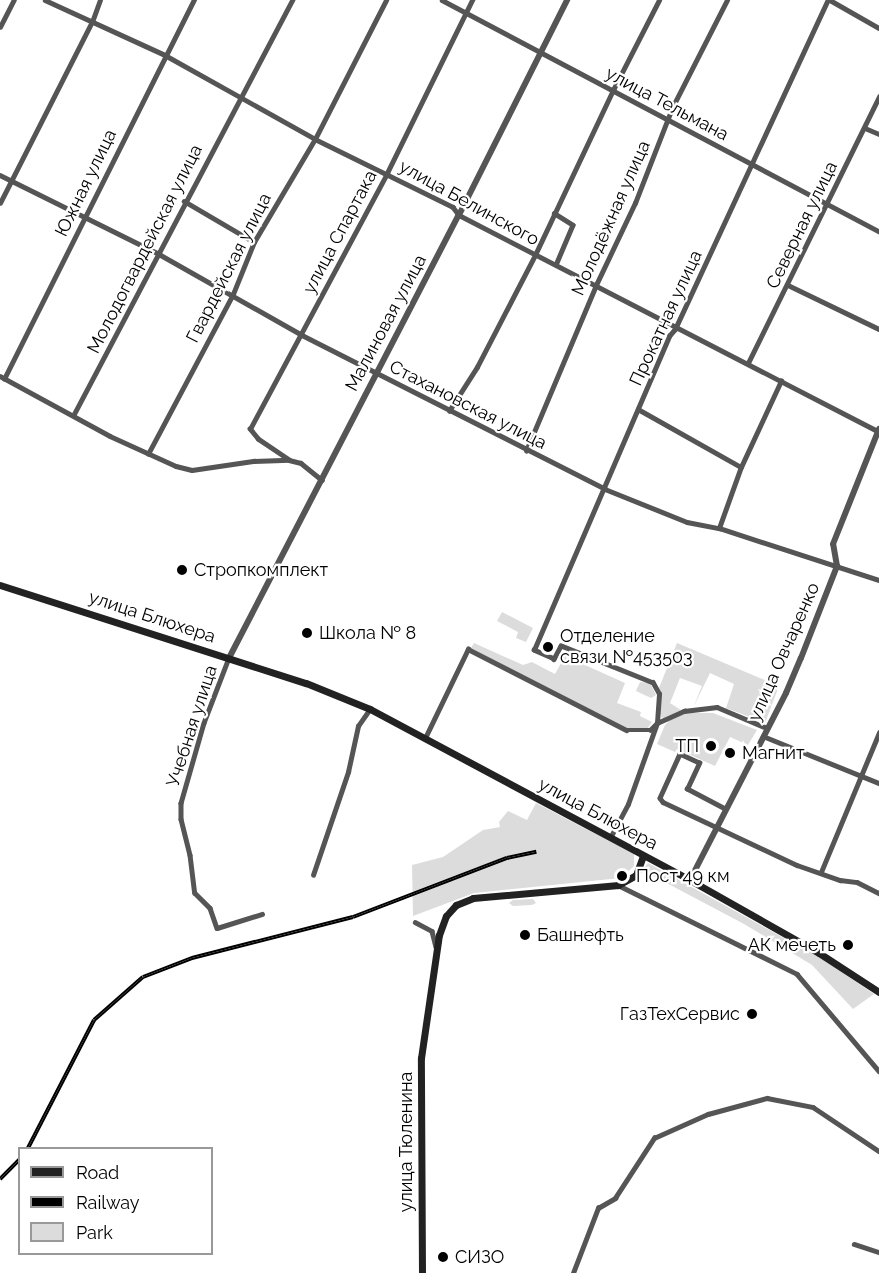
<!DOCTYPE html>
<meta charset="utf-8">
<style>
body{margin:0}
#map{position:relative;width:879px;height:1273px;overflow:hidden;background:#fff;font-family:Raleway,sans-serif}
div>[style]{position:absolute}
.green>*{inset:0;background:#dcdcdc}
.minor>*{height:4.5px;margin:-2.25px;padding:0 2.25px;transform-origin:2.25px;border-radius:2.25px;background:#555}
.tertiary>*{height:6px;margin:-3px;padding:0 3px;transform-origin:3px;border-radius:3px;background:#555}
.secondary>*{height:7px;margin:-3.5px;padding:0 3.5px;transform-origin:3.5px;border-radius:3.5px;background:#222}
.rail>*{height:4px;margin-top:-2px;transform-origin:0;background:repeating-linear-gradient(90deg,#fff 0 4.5px,#000 0 9px);box-sizing:border-box;border-block:2px solid #000}
.dots>*{width:16px;height:16px;translate:-50% -50%;box-sizing:border-box;border:3px solid #fff;border-radius:50%}
span{translate:-50% -50%;white-space:nowrap;text-align:center;line-height:1.15;-webkit-text-stroke:4.5px #fff;paint-order:stroke}
.street-label{font-size:18px;color:#000}
.poi-label{font-size:18px;color:#000}
.left{translate:0 -50%;text-align:left}
.right{translate:-100% -50%;text-align:right}
.legend{position:absolute;left:18px;top:1147px;width:195px;height:108px;box-sizing:border-box;background:#fff;border:2px solid #999;margin:0;padding:8px 10px;list-style:none;font-size:18px;color:#000}
.legend li{display:flex;align-items:center;gap:12px;height:30px}
.legend b{width:30px;border:2px solid #999}
</style>
<div id="map">
<div class="green">
<div style="clip-path:polygon(502px 612px,533px 628px,526px 642px,516px 638px,518px 632px,497px 621px)"></div>
<div style="clip-path:polygon(474px 643px,523px 665px,532px 662px,555px 674px,565px 656px,625px 683px,617px 703px,641px 712px,640px 716px,652px 722px,647px 729px,625px 728px,471px 648px)"></div>
<div style="clip-path:polygon(677px 643px,779px 686px,765px 723px,726px 708px,734px 684px,710px 673px,693px 708px,702px 686px,680px 678px,670px 703px,681px 710px,663px 718px,661px 717px,659px 688px)"></div>
<div style="clip-path:polygon(640px 682px,650px 683px,656px 695px,651px 698px,636px 691px)"></div>
<div style="clip-path:polygon(686px 713px,713px 713px,757px 730px,748px 745px,730px 737px,715px 766px,677px 749px,675px 752px,657px 744px,665px 725px,670px 720px)"></div>
<div style="clip-path:polygon(536px 803px,634px 854px,634px 866px,621px 878px,474px 893px,413px 916px,412px 865px,443px 857px,483px 830px,500px 827px,499px 822px,508px 811px,527px 820px)"></div>
<div style="clip-path:polygon(648px 863px,822px 959px,874px 994px,853px 1009px,812px 965px,744px 924px,642px 870px)"></div>
<div style="clip-path:polygon(513px 900px,533px 899px,536px 903px,532px 905px,513px 906px,509px 903px)"></div>
</div>
<div class="minor">
<div style="left:45px;top:0;width:132px;rotate:24.6deg"></div>
<div style="left:165px;top:55px;width:172px;rotate:29.2deg"></div>
<div style="left:315px;top:139px;width:154px;rotate:26.2deg"></div>
<div style="left:453px;top:207px;width:10px;rotate:53deg"></div>
<div style="left:459px;top:215px;width:471px;rotate:27.3deg"></div>
<div style="left:442px;top:0;width:494px;rotate:27.9deg"></div>
<div style="left:830px;top:0;width:56px;rotate:29.7deg"></div>
<div style="left:0;top:27px;width:30px;rotate:-63deg"></div>
<div style="left:865px;top:128px;width:15px;rotate:23deg"></div>
<div style="left:0;top:175px;width:178px;rotate:26.4deg"></div>
<div style="left:159px;top:254px;width:164px;rotate:29.5deg"></div>
<div style="left:302px;top:335px;width:340px;rotate:26.9deg"></div>
<div style="left:605px;top:489px;width:88px;rotate:21.9deg"></div>
<div style="left:687px;top:522px;width:33px;rotate:11deg"></div>
<div style="left:719px;top:528px;width:168px;rotate:18deg"></div>
<div style="left:184px;top:201px;width:81px;rotate:30.4deg"></div>
<div style="left:0;top:203px;width:203px;rotate:-63.1deg"></div>
<div style="left:92px;top:22px;width:23px;rotate:-70deg"></div>
<div style="left:554px;top:213px;width:22px;rotate:32deg"></div>
<div style="left:573px;top:225px;width:43px;rotate:113deg"></div>
<div style="left:788px;top:285px;width:101px;rotate:25.8deg"></div>
<div style="left:748px;top:363px;width:297px;rotate:-63.8deg"></div>
<div style="left:0;top:376px;width:125px;rotate:28.6deg"></div>
<div style="left:110px;top:436px;width:72px;rotate:24.4deg"></div>
<div style="left:176px;top:466px;width:16px;rotate:14deg"></div>
<div style="left:192px;top:470px;width:63px;rotate:-8.3deg"></div>
<div style="left:254px;top:461px;width:35px;rotate:-2deg"></div>
<div style="left:289px;top:460px;width:12px;rotate:14deg"></div>
<div style="left:301px;top:463px;width:27px;rotate:39deg"></div>
<div style="left:4px;top:379px;width:424px;rotate:-63.4deg"></div>
<div style="left:638px;top:409px;width:118px;rotate:29.4deg"></div>
<div style="left:449px;top:411px;width:52px;rotate:-57.5deg"></div>
<div style="left:477px;top:367px;width:126px;rotate:-62.6deg"></div>
<div style="left:535px;top:255px;width:183px;rotate:-64.7deg"></div>
<div style="left:613px;top:90px;width:101px;rotate:-62.9deg"></div>
<div style="left:74px;top:414px;width:468px;rotate:-62.2deg"></div>
<div style="left:526px;top:451px;width:180px;rotate:-67.1deg"></div>
<div style="left:596px;top:285px;width:91px;rotate:-64.6deg"></div>
<div style="left:635px;top:203px;width:102px;rotate:-68.7deg"></div>
<div style="left:672px;top:108px;width:121px;rotate:-63deg"></div>
<div style="left:148px;top:454px;width:181px;rotate:-62deg"></div>
<div style="left:233px;top:294px;width:56px;rotate:-68deg"></div>
<div style="left:254px;top:242px;width:120px;rotate:-59.4deg"></div>
<div style="left:315px;top:139px;width:156px;rotate:-62.9deg"></div>
<div style="left:289px;top:460px;width:37px;rotate:-146deg"></div>
<div style="left:258px;top:439px;width:13px;rotate:-129deg"></div>
<div style="left:250px;top:429px;width:290px;rotate:-61.8deg"></div>
<div style="left:387px;top:173px;width:193px;rotate:-63.8deg"></div>
<div style="left:719px;top:528px;width:65px;rotate:-70.2deg"></div>
<div style="left:741px;top:467px;width:95px;rotate:-65.1deg"></div>
<div style="left:229px;top:658px;width:70px;rotate:111deg"></div>
<div style="left:204px;top:723px;width:83px;rotate:106deg"></div>
<div style="left:181px;top:803px;width:16px;rotate:90deg"></div>
<div style="left:181px;top:819px;width:37px;rotate:76deg"></div>
<div style="left:190px;top:855px;width:38px;rotate:83deg"></div>
<div style="left:195px;top:893px;width:21px;rotate:45deg"></div>
<div style="left:210px;top:908px;width:21px;rotate:71deg"></div>
<div style="left:217px;top:928px;width:47px;rotate:-17.3deg"></div>
<div style="left:763px;top:736px;width:125px;rotate:22.1deg"></div>
<div style="left:425px;top:738px;width:99px;rotate:-64.2deg"></div>
<div style="left:468px;top:649px;width:178px;rotate:27.1deg"></div>
<div style="left:626px;top:730px;width:24px"></div>
<div style="left:650px;top:730px;width:10px;rotate:-45deg"></div>
<div style="left:657px;top:723px;width:30px;rotate:-24deg"></div>
<div style="left:684px;top:711px;width:33px;rotate:-7deg"></div>
<div style="left:717px;top:707px;width:54px;rotate:22.8deg"></div>
<div style="left:725px;top:809px;width:43px;rotate:-152.2deg"></div>
<div style="left:687px;top:789px;width:29px;rotate:-65deg"></div>
<div style="left:699px;top:763px;width:21px;rotate:-155deg"></div>
<div style="left:680px;top:754px;width:48px;rotate:114.4deg"></div>
<div style="left:660px;top:798px;width:5px;rotate:53deg"></div>
<div style="left:663px;top:802px;width:148px;rotate:25.2deg"></div>
<div style="left:797px;top:865px;width:46px;rotate:19.2deg"></div>
<div style="left:840px;top:880px;width:17px;rotate:7deg"></div>
<div style="left:857px;top:882px;width:25px;rotate:27deg"></div>
<div style="left:610px;top:838px;width:38px;rotate:-62deg"></div>
<div style="left:628px;top:804px;width:86px;rotate:-70.3deg"></div>
<div style="left:657px;top:723px;width:29px;rotate:-86deg"></div>
<div style="left:659px;top:694px;width:13px;rotate:-119deg"></div>
<div style="left:653px;top:683px;width:99px;rotate:-158.1deg"></div>
<div style="left:561px;top:646px;width:15px;rotate:118deg"></div>
<div style="left:554px;top:659px;width:22px;rotate:-156deg"></div>
<div style="left:534px;top:650px;width:342px;rotate:-66.7deg"></div>
<div style="left:669px;top:336px;width:9px;rotate:-49deg"></div>
<div style="left:675px;top:329px;width:363px;rotate:-65.1deg"></div>
<div style="left:821px;top:872px;width:151px;rotate:-67.4deg"></div>
<div style="left:313px;top:875px;width:109px;rotate:-71.2deg"></div>
<div style="left:348px;top:772px;width:47px;rotate:-77.7deg"></div>
<div style="left:358px;top:726px;width:21px;rotate:-55deg"></div>
<div style="left:618px;top:885px;width:200px;rotate:26.4deg"></div>
<div style="left:797px;top:974px;width:127px;rotate:49.8deg"></div>
<div style="left:415px;top:922px;width:19px;rotate:28deg"></div>
<div style="left:432px;top:931px;width:16px;rotate:76deg"></div>
<div style="left:854px;top:1244px;width:26px;rotate:18deg"></div>
<div style="left:573px;top:1273px;width:70px;rotate:-69deg"></div>
<div style="left:598px;top:1208px;width:20px;rotate:-30deg"></div>
<div style="left:615px;top:1198px;width:72px;rotate:-57deg"></div>
<div style="left:654px;top:1138px;width:59px;rotate:-24deg"></div>
<div style="left:708px;top:1114px;width:61px;rotate:-15.2deg"></div>
<div style="left:767px;top:1098px;width:47px;rotate:11.1deg"></div>
<div style="left:813px;top:1107px;width:79px;rotate:33.7deg"></div>
</div>
<div class="tertiary">
<div style="left:229px;top:658px;width:499px;rotate:-62.6deg"></div>
<div style="left:459px;top:215px;width:241px;rotate:-63.3deg"></div>
<div style="left:690px;top:880px;width:210px;rotate:-62.8deg"></div>
<div style="left:786px;top:693px;width:38px;rotate:-67deg"></div>
<div style="left:801px;top:658px;width:99px;rotate:-68.6deg"></div>
<div style="left:837px;top:566px;width:22px;rotate:-100deg"></div>
<div style="left:833px;top:544px;width:124px;rotate:-68.2deg"></div>
</div>
<div class="secondary">
<div style="left:0;top:585px;width:321px;rotate:17.8deg"></div>
<div style="left:306px;top:683px;width:69px;rotate:22.1deg"></div>
<div style="left:370px;top:709px;width:363px;rotate:28.1deg"></div>
<div style="left:690px;top:880px;width:148px;rotate:29.5deg"></div>
<div style="left:819px;top:953px;width:72px;rotate:33deg"></div>
<div style="left:422px;top:1273px;width:215px;rotate:-90.3deg"></div>
<div style="left:421px;top:1058px;width:124px;rotate:-81.7deg"></div>
<div style="left:439px;top:935px;width:20px;rotate:-70deg"></div>
<div style="left:446px;top:916px;width:15px;rotate:-48deg"></div>
<div style="left:456px;top:905px;width:18px;rotate:-22deg"></div>
<div style="left:473px;top:898px;width:146px;rotate:-5.1deg"></div>
<div style="left:618px;top:885px;width:21px;rotate:-29deg"></div>
<div style="left:636px;top:875px;width:20px;rotate:-70deg"></div>
</div>
<div class="rail">
<div style="left:28px;top:1148px;width:144px;rotate:-62.7deg"></div>
<div style="left:94px;top:1020px;width:65px;rotate:-41.3deg"></div>
<div style="left:143px;top:977px;width:53px;rotate:-21.2deg"></div>
<div style="left:192px;top:958px;width:166px;rotate:-14.3deg"></div>
<div style="left:353px;top:917px;width:165px;rotate:-21deg"></div>
<div style="left:507px;top:858px;width:30px;rotate:-12deg"></div>
<div style="left:0;top:1179px;width:28px;rotate:-45deg"></div>
</div>
<div class="dots">
<div style="left:182px;top:570px;background:#000"></div>
<div style="left:307px;top:633px;background:#000"></div>
<div style="left:548px;top:647px;background:#000"></div>
<div style="left:711px;top:746px;background:#000"></div>
<div style="left:730px;top:753px;background:#000"></div>
<div style="left:622px;top:876px;background:#000"></div>
<div style="left:525px;top:935px;background:#000"></div>
<div style="left:848px;top:945px;background:#000"></div>
<div style="left:752px;top:1014px;background:#000"></div>
<div style="left:443px;top:1257px;background:#000"></div>
</div>
<div class="street-label">
<span style="left:667px;top:104px;rotate:28deg">улица Тельмана</span>
<span style="left:86px;top:183px;rotate:-64deg">Южная улица</span>
<span style="left:469px;top:203px;rotate:29deg">улица Белинского</span>
<span style="left:611px;top:218px;rotate:-66deg">Молодёжная улица</span>
<span style="left:802px;top:225px;rotate:-64deg">Северная улица</span>
<span style="left:340px;top:232px;rotate:-62deg">улица Спартака</span>
<span style="left:145px;top:249px;rotate:-63deg">Молодогвардейская улица</span>
<span style="left:229px;top:268px;rotate:-63deg">Гвардейская улица</span>
<span style="left:666px;top:318px;rotate:-65deg">Прокатная улица</span>
<span style="left:386px;top:323px;rotate:-62deg">Малиновая улица</span>
<span style="left:468px;top:405px;rotate:27deg">Стахановская улица</span>
<span style="left:152px;top:617px;rotate:18deg">улица Блюхера</span>
<span style="left:784px;top:652px;rotate:-66deg">улица Овчаренко</span>
<span style="left:192px;top:726px;rotate:-72deg">Учебная улица</span>
<span style="left:598px;top:814px;rotate:28deg">улица Блюхера</span>
<span style="left:406px;top:1142px;rotate:-90deg">улица Тюленина</span>
</div>
<div class="poi-label">
<span class="left" style="left:194px;top:570px">Стропкомплект</span>
<span class="left" style="left:319px;top:633px">Школа № 8</span>
<span class="left" style="left:560px;top:647px">Отделение<br>связи №453503</span>
<span class="right" style="left:699px;top:746px">ТП</span>
<span class="left" style="left:742px;top:753px">Магнит</span>
<span class="left" style="left:636px;top:876px">Пост 49 км</span>
<span class="left" style="left:537px;top:935px">Башнефть</span>
<span class="right" style="left:836px;top:945px">АК мечеть</span>
<span class="right" style="left:740px;top:1014px">ГазТехСервис</span>
<span class="left" style="left:455px;top:1257px">СИЗО</span>
</div>
<ul class="legend">
<li><b style="height:8px;background:#222"></b>Road</li>
<li><b style="height:8px;background:#000"></b>Railway</li>
<li><b style="height:16px;background:#dcdcdc"></b>Park</li>
</ul>
</div>
